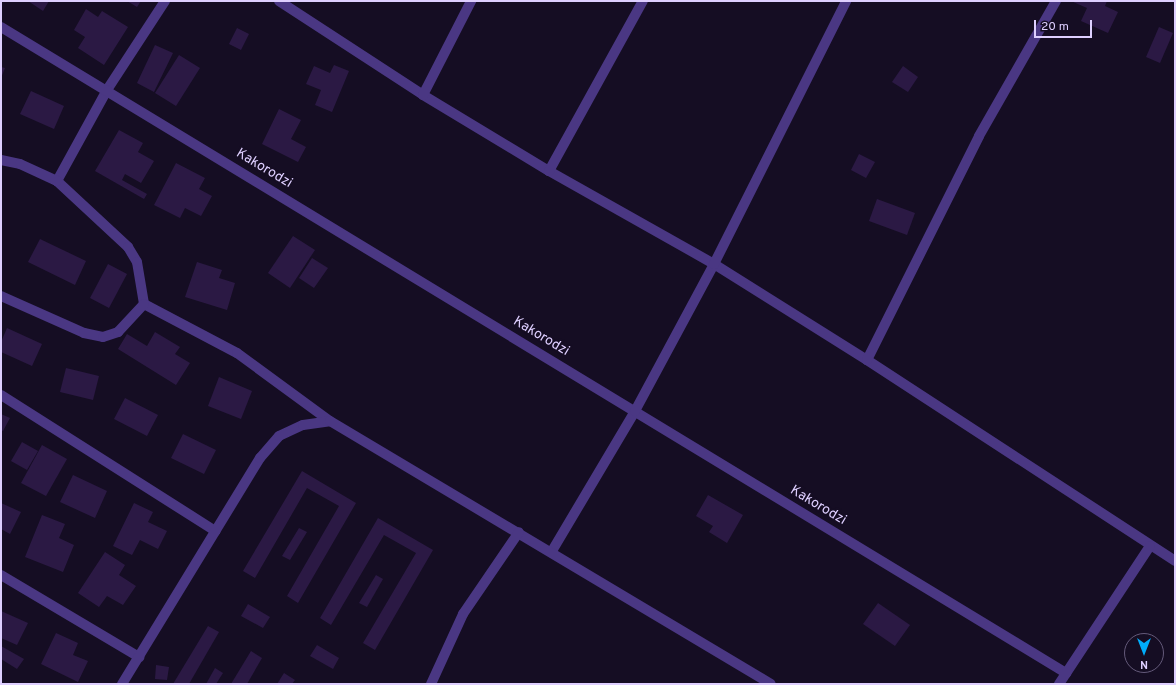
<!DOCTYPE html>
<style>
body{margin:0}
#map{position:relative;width:1176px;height:685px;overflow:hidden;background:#150d23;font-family:Overpass,sans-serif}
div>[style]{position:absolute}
.building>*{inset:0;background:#2b1944}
.minor>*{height:10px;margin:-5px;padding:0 5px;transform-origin:5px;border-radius:5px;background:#4a3783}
span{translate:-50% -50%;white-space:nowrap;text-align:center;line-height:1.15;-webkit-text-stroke:4px #150d23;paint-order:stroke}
.street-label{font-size:14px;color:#decfff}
.frame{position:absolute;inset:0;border:2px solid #decfff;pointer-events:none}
.north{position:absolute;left:1124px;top:633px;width:40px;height:40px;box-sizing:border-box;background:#150d23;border:1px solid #655b7b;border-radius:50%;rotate:180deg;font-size:11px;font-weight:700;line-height:16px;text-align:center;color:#decfff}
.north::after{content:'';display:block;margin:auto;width:14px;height:18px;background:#00acfa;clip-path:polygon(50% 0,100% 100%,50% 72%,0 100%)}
.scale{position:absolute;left:1034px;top:20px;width:58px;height:18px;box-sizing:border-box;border:2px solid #decfff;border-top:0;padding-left:5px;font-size:12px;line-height:14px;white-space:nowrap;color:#decfff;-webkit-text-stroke:3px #150d23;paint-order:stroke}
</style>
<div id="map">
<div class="building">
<div style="clip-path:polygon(28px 1px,49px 1px,43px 11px)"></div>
<div style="clip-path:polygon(127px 1px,141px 1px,137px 7px)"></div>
<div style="clip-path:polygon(1071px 1px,1107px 1px,1105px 6px,1118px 12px,1108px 33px,1081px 21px,1087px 8px)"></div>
<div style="clip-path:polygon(86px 9px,98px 17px,102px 11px,128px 27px,104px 65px,78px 48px,85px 37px,74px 30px)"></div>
<div style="clip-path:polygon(1159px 27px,1173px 33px,1160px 63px,1146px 57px)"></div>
<div style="clip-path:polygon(237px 28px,249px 34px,241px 50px,229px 44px)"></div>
<div style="clip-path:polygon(155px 45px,173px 53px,154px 92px,137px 83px)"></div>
<div style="clip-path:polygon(179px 55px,200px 68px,176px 106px,155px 93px)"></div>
<div style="clip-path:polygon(334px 65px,349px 71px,332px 112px,315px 105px,321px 90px,306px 84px,314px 66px,330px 73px)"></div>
<div style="clip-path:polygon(903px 66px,918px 77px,908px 92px,892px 82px)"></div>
<div style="clip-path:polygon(1px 67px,5px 68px,1px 78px)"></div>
<div style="clip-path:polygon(31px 91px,64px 106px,54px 129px,20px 114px)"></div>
<div style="clip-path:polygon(279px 109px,301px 120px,291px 139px,306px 147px,298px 162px,262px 144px)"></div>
<div style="clip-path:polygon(119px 130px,143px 143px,138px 152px,154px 161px,141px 183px,125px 174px,122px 180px,147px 194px,144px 199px,95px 171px)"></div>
<div style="clip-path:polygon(859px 154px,875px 162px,866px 178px,851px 170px)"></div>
<div style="clip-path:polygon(176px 163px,205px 178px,199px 189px,212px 196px,201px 216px,185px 208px,180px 218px,154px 205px)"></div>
<div style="clip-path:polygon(877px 199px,915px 213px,907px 235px,869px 221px)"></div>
<div style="clip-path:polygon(293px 236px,315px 250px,290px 288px,268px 273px)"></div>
<div style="clip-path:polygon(40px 239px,86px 261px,75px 285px,28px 262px)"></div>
<div style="clip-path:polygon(312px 258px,328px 268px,314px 288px,299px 278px)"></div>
<div style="clip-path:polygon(197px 262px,222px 270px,219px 278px,235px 283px,227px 310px,185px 297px)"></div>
<div style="clip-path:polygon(108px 264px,127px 274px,109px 308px,90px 298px)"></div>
<div style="clip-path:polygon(7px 328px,42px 344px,32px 366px,1px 352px,1px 342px)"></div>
<div style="clip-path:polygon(155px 332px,180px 347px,175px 354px,190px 363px,176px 385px,118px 349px,127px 334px,147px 346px)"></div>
<div style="clip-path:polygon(66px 368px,99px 376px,93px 400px,60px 392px)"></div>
<div style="clip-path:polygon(219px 377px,252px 391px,241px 419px,208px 406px)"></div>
<div style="clip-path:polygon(125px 398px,158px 415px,147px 436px,114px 419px)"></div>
<div style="clip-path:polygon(1px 414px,10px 418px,3px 431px,1px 430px)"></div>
<div style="clip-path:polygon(183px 434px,216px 450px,204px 474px,171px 458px)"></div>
<div style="clip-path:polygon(22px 442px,38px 451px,27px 470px,11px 461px)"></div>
<div style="clip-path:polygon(42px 445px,67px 459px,46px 496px,21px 483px)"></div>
<div style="clip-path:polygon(302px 471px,356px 503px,298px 603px,287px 596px,339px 506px,307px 488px,255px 578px,243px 571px)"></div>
<div style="clip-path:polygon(73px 475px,107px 491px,95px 518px,60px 502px)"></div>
<div style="clip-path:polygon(708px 495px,743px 515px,727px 543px,709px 532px,713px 526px,696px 516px)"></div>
<div style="clip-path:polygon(1px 503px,21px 512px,10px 534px,1px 529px)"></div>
<div style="clip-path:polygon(134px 503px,153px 512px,148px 522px,167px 531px,158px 549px,140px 540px,132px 555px,113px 546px)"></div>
<div style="clip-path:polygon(42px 515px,65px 524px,59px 538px,74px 545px,63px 572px,25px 557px)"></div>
<div style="clip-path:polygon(378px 518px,433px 550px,375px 650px,363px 643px,416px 553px,384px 535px,331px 625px,320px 618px)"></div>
<div style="clip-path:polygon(299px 528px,307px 532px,290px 560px,282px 556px)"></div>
<div style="clip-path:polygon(105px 552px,125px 565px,119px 575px,136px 586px,123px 605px,107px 596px,99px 607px,78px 593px)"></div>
<div style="clip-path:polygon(376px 575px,383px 579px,367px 607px,359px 603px)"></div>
<div style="clip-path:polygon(878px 603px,910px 625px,895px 646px,863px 624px)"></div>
<div style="clip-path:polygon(248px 604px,270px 617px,263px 628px,241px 616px)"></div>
<div style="clip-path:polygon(1px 611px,28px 623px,17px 645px,1px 638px)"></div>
<div style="clip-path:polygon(208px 626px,219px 632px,189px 684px,173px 684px)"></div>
<div style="clip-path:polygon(56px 633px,78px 643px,73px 655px,88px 661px,78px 682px,41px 664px)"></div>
<div style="clip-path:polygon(317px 645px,339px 658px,333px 669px,310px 656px)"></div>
<div style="clip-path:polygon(1px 646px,24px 659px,17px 669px,1px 659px)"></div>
<div style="clip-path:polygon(251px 651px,262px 658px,247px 684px,231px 684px)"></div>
<div style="clip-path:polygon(156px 665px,169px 667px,167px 680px,155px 679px)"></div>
<div style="clip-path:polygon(215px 668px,223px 673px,216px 684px,206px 684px)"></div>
<div style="clip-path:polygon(284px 673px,295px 680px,292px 684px,277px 684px)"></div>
</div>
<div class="minor">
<div style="left:165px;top:1px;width:106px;rotate:123.1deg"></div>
<div style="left:107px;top:90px;width:104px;rotate:118.8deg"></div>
<div style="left:57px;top:181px;width:97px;rotate:42.9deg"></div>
<div style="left:128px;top:247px;width:17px;rotate:59deg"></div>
<div style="left:137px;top:262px;width:43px;rotate:80.5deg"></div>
<div style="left:144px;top:304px;width:105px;rotate:27.8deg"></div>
<div style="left:237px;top:353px;width:115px;rotate:36.2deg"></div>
<div style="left:279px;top:1px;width:172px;rotate:33.1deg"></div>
<div style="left:423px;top:95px;width:147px;rotate:31.1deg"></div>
<div style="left:549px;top:171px;width:189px;rotate:29.4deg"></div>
<div style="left:714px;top:264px;width:181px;rotate:32.1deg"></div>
<div style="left:867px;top:360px;width:368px;rotate:33.1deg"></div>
<div style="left:1px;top:27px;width:1246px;rotate:31.24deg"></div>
<div style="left:423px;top:95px;width:106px;rotate:-62.9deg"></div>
<div style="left:1px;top:160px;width:19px;rotate:12deg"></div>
<div style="left:20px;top:164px;width:41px;rotate:24.7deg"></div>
<div style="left:549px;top:171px;width:194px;rotate:-61.1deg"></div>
<div style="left:1px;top:296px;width:91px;rotate:24deg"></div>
<div style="left:84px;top:333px;width:19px;rotate:12deg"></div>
<div style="left:103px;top:337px;width:16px;rotate:-18deg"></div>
<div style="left:118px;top:332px;width:38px;rotate:-47deg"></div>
<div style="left:867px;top:360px;width:250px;rotate:-63.4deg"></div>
<div style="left:979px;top:136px;width:155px;rotate:-60.3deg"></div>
<div style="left:1px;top:395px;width:254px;rotate:32.4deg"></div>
<div style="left:552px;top:551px;width:163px;rotate:-59.3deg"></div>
<div style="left:635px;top:411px;width:167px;rotate:-61.7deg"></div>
<div style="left:714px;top:264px;width:294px;rotate:-63.3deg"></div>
<div style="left:1px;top:575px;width:161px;rotate:30.7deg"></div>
<div style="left:122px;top:684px;width:265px;rotate:-58.6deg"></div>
<div style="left:260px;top:458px;width:29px;rotate:-49deg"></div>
<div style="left:279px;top:436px;width:26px;rotate:-25deg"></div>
<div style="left:303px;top:425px;width:27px;rotate:-8deg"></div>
<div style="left:330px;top:421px;width:513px;rotate:30.81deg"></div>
<div style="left:431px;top:684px;width:77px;rotate:-65.4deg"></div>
<div style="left:463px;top:614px;width:99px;rotate:-55.7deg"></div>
<div style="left:1059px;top:684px;width:165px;rotate:-56.6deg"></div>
</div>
<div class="street-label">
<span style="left:264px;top:169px;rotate:31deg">Kakorodzi</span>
<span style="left:541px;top:337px;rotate:31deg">Kakorodzi</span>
<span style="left:818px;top:506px;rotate:31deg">Kakorodzi</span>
</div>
<div class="frame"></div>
<div class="north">N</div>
<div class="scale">20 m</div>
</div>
